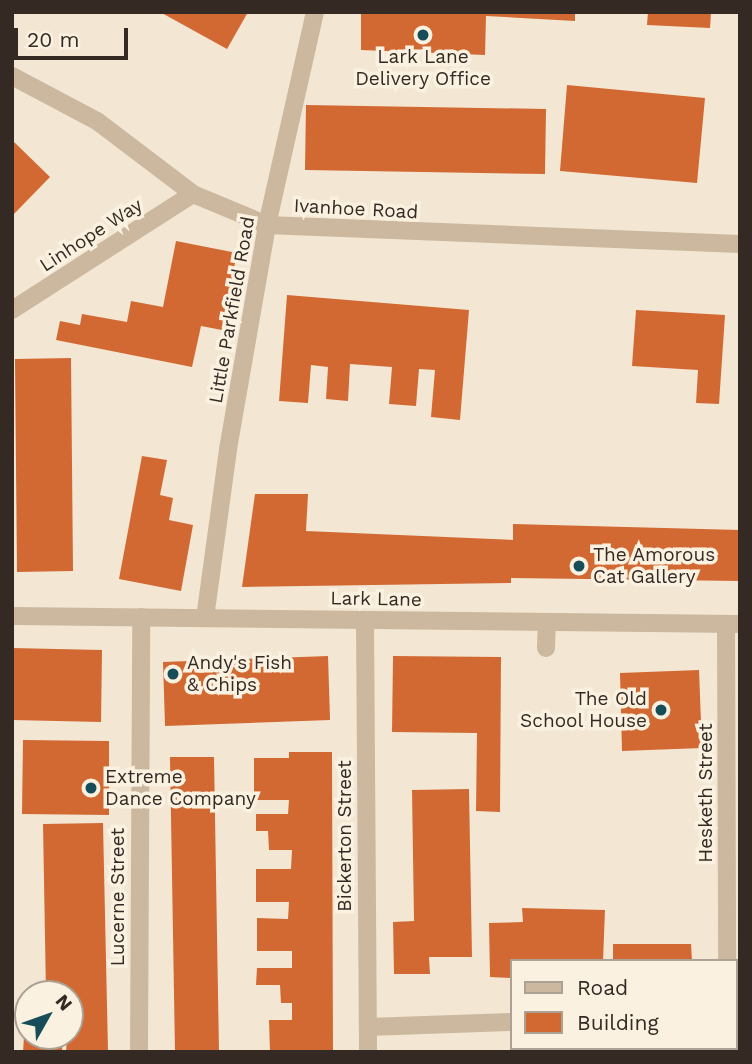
<!DOCTYPE html>
<style>
body{margin:0}
#map{position:relative;width:752px;height:1064px;overflow:hidden;background:#f3e7d4;font-family:"Work Sans",sans-serif}
div>[style]{position:absolute}
.building>*{inset:0;background:#d26933}
.minor>*{height:18px;margin:-9px;padding:0 9px;transform-origin:9px;border-radius:9px;background:#cbb89f}
.dots>*{width:19px;height:19px;translate:-50% -50%;box-sizing:border-box;border:4px solid #faf1e0;border-radius:50%}
span{translate:-50% -50%;white-space:nowrap;text-align:center;line-height:1.15;-webkit-text-stroke:7px #faf1e0;paint-order:stroke}
.poi-label{font-size:19px;color:#342a23}
.left{translate:0 -50%;text-align:left}
.right{translate:-100% -50%;text-align:right}
.street-label{font-size:19px;color:#342a23}
.frame{position:absolute;inset:0;border:14px solid #342a23;pointer-events:none}
.legend{position:absolute;left:510px;top:959px;width:228px;height:91px;box-sizing:border-box;background:#faf1e0;border:2px solid #aba194;margin:0;padding:9px 12px;list-style:none;font-size:21px;color:#342a23}
.legend li{display:flex;align-items:center;gap:14px;height:35px}
.legend b{width:35px;border:2px solid #aba194}
.north{position:absolute;left:14px;top:980px;width:70px;height:70px;box-sizing:border-box;background:#faf1e0;border:2px solid #aba194;border-radius:50%;rotate:50deg;font-size:19px;font-weight:700;line-height:28px;text-align:center;color:#342a23}
.north::after{content:'';display:block;margin:auto;width:24px;height:32px;background:#164d58;clip-path:polygon(50% 0,100% 100%,50% 72%,0 100%)}
.scale{position:absolute;left:14px;top:28px;width:114px;height:32px;box-sizing:border-box;border:4px solid #342a23;border-top:0;padding-left:9px;font-size:21px;line-height:24px;white-space:nowrap;color:#342a23;-webkit-text-stroke:5px #faf1e0;paint-order:stroke}
</style>
<div id="map">
<div class="building">
<div style="clip-path:polygon(160px 12px,248px 12px,227px 49px)"></div>
<div style="clip-path:polygon(361px 12px,575px 12px,575px 21px,486px 16px,485px 55px,361px 50px)"></div>
<div style="clip-path:polygon(648px 12px,711px 12px,710px 28px,647px 25px)"></div>
<div style="clip-path:polygon(567px 85px,705px 98px,697px 183px,560px 171px)"></div>
<div style="clip-path:polygon(306px 105px,546px 109px,545px 174px,305px 170px)"></div>
<div style="clip-path:polygon(12px 140px,50px 177px,12px 216px)"></div>
<div style="clip-path:polygon(176px 241px,237px 253px,222px 330px,201px 326px,192px 367px,56px 340px,60px 321px,80px 325px,82px 314px,127px 322px,131px 301px,163px 307px)"></div>
<div style="clip-path:polygon(287px 295px,469px 310px,460px 420px,431px 417px,435px 370px,419px 369px,416px 406px,389px 404px,392px 367px,350px 364px,348px 401px,326px 399px,328px 367px,311px 365px,308px 403px,279px 401px)"></div>
<div style="clip-path:polygon(636px 310px,725px 315px,719px 404px,696px 403px,698px 370px,632px 366px)"></div>
<div style="clip-path:polygon(71px 358px,73px 571px,17px 572px,15px 359px)"></div>
<div style="clip-path:polygon(142px 456px,167px 460px,160px 495px,173px 498px,169px 520px,193px 525px,181px 591px,119px 579px)"></div>
<div style="clip-path:polygon(255px 494px,308px 494px,306px 531px,513px 540px,513px 524px,740px 530px,740px 581px,511px 578px,511px 583px,242px 587px)"></div>
<div style="clip-path:polygon(12px 648px,102px 650px,101px 722px,12px 720px)"></div>
<div style="clip-path:polygon(328px 656px,330px 720px,165px 726px,163px 662px)"></div>
<div style="clip-path:polygon(393px 656px,501px 657px,500px 812px,476px 811px,477px 733px,392px 732px)"></div>
<div style="clip-path:polygon(699px 670px,702px 748px,622px 751px,620px 673px)"></div>
<div style="clip-path:polygon(23px 740px,109px 741px,109px 815px,22px 814px)"></div>
<div style="clip-path:polygon(289px 752px,332px 752px,333px 1052px,270px 1052px,269px 1020px,292px 1020px,292px 1003px,281px 1003px,280px 985px,256px 985px,257px 968px,292px 968px,292px 951px,257px 951px,257px 918px,288px 919px,289px 902px,256px 902px,256px 869px,291px 869px,292px 850px,269px 850px,268px 831px,256px 831px,256px 814px,288px 814px,289px 800px,254px 800px,254px 758px,289px 758px)"></div>
<div style="clip-path:polygon(170px 757px,214px 757px,219px 1052px,175px 1052px)"></div>
<div style="clip-path:polygon(469px 789px,472px 957px,429px 957px,430px 974px,394px 974px,393px 922px,414px 921px,412px 790px)"></div>
<div style="clip-path:polygon(103px 823px,108px 1051px,66px 1052px,70px 994px,46px 994px,43px 824px)"></div>
<div style="clip-path:polygon(522px 908px,605px 910px,603px 961px,512px 961px,512px 978px,490px 977px,489px 923px,523px 922px)"></div>
<div style="clip-path:polygon(613px 944px,691px 944px,692px 961px,613px 961px)"></div>
<div style="clip-path:polygon(26px 1005px,28px 1036px,63px 1036px,62px 1052px,23px 1052px)"></div>
</div>
<div class="minor">
<div style="left:12px;top:76px;width:96px;rotate:27.9deg"></div>
<div style="left:97px;top:121px;width:121px;rotate:37.2deg"></div>
<div style="left:193px;top:194px;width:80px;rotate:22.7deg"></div>
<div style="left:267px;top:225px;width:473px;rotate:2.3deg"></div>
<div style="left:12px;top:310px;width:215px;rotate:-32.7deg"></div>
<div style="left:12px;top:616px;width:728px;rotate:0.63deg"></div>
<div style="left:205px;top:618px;width:171px;rotate:-82.2deg"></div>
<div style="left:228px;top:449px;width:227px;rotate:-80.1deg"></div>
<div style="left:267px;top:225px;width:218px;rotate:-77.3deg"></div>
<div style="left:365px;top:620px;width:432px;rotate:89.6deg"></div>
<div style="left:726px;top:624px;width:337px;rotate:89.8deg"></div>
<div style="left:546px;top:648px;width:26px;rotate:-88deg"></div>
<div style="left:736px;top:1006px;width:4px"></div>
<div style="left:368px;top:1027px;width:144px;rotate:-2deg"></div>
<div style="left:576px;top:1048px;width:6px;rotate:45deg"></div>
<div style="left:139px;top:1052px;width:435px;rotate:-89.7deg"></div>
</div>
<div class="dots">
<div style="left:423px;top:35px;background:#164d58"></div>
<div style="left:579px;top:566px;background:#164d58"></div>
<div style="left:173px;top:674px;background:#164d58"></div>
<div style="left:661px;top:710px;background:#164d58"></div>
<div style="left:91px;top:788px;background:#164d58"></div>
</div>
<div class="poi-label">
<span style="left:423px;top:68px">Lark Lane<br>Delivery Office</span>
<span class="left" style="left:593px;top:566px">The Amorous<br>Cat Gallery</span>
<span class="left" style="left:187px;top:674px">Andy's Fish<br>&amp; Chips</span>
<span class="right" style="left:647px;top:710px">The Old<br>School House</span>
<span class="left" style="left:105px;top:788px">Extreme<br>Dance Company</span>
</div>
<div class="street-label">
<span style="left:356px;top:209px;rotate:3deg">Ivanhoe Road</span>
<span style="left:91px;top:235px;rotate:-33deg">Linhope Way</span>
<span style="left:232px;top:310px;rotate:-80deg">Little Parkfield Road</span>
<span style="left:376px;top:599px;rotate:1deg">Lark Lane</span>
<span style="left:706px;top:793px;rotate:-90deg">Hesketh Street</span>
<span style="left:345px;top:836px;rotate:-90deg">Bickerton Street</span>
<span style="left:118px;top:897px;rotate:-90deg">Lucerne Street</span>
</div>
<div class="frame"></div>
<ul class="legend">
<li><b style="height:9px;background:#cbb89f"></b>Road</li>
<li><b style="height:19px;background:#d26933"></b>Building</li>
</ul>
<div class="north">N</div>
<div class="scale">20 m</div>
</div>
